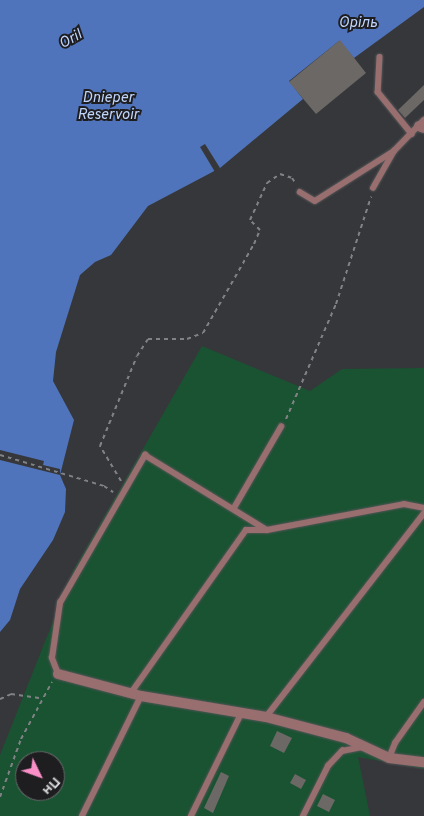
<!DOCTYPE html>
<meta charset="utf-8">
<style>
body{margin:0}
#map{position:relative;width:424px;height:816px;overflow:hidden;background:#36373a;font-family:Overpass,sans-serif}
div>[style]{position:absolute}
.green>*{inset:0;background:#1a5332}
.water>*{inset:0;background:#5074bb}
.pier>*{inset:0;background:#36373a}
.building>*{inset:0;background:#6c6866}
.path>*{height:2px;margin-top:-1px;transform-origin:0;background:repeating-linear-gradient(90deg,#818285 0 4px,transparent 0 8px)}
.roads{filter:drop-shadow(0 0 1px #545558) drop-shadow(0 0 1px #545558)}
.lane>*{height:5.5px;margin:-2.75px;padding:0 2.75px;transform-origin:2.75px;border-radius:2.75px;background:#986e6f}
.street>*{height:10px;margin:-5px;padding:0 5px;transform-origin:5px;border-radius:5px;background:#986e6f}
span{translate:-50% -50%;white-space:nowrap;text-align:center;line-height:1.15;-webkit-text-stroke:4px #1e1e20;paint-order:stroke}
.water-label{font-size:15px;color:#c0d5fc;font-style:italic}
.north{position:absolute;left:15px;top:751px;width:50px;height:50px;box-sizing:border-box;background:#1e1e20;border:1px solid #6b6c6e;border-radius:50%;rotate:132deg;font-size:14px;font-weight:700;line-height:20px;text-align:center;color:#dfe0e2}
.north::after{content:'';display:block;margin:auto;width:18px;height:22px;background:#fa8fc7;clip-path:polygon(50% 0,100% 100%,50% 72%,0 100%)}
</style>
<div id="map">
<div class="green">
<div style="clip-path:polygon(evenodd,202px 346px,310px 391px,342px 369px,424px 368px,424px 769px,358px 757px,370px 816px,0 816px,0 755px,73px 571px,202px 346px,25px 761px,55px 761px,55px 791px,25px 791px,25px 761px)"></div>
</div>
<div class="water">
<div style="clip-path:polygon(0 0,424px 0,424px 7px,354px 58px,339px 41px,289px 81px,303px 99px,220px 168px,148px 206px,111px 255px,95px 262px,80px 275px,56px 352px,53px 381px,74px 420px,60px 475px,66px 489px,65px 512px,53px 540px,20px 589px,10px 620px,0 632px)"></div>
</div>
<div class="pier">
<div style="clip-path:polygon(205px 144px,220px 168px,215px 172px,200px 147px)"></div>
<div style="clip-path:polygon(0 450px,44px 461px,43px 465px,60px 469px,60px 475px,0 460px)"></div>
</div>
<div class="building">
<div style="clip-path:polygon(340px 40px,366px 73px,316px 114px,289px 82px)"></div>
<div style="clip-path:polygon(424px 85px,424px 100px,405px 118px,398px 110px)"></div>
<div style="clip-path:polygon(277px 731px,292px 738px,284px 753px,270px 746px)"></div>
<div style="clip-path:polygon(221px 772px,229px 776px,213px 813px,204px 808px)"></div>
<div style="clip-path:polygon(295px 774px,306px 780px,301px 789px,290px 783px)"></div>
<div style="clip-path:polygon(323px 794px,335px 800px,329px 812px,317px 806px)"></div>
</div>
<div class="path">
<div style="left:286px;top:419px;width:125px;rotate:-66.5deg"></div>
<div style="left:336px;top:304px;width:113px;rotate:-71.9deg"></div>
<div style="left:0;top:455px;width:109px;rotate:16.6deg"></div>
<div style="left:104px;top:486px;width:11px;rotate:34deg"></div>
<div style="left:121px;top:481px;width:41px;rotate:-121deg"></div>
<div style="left:100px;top:446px;width:97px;rotate:-67.7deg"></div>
<div style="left:137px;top:356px;width:20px;rotate:-57deg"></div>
<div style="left:148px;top:339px;width:39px"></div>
<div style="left:187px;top:339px;width:17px;rotate:-21deg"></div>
<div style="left:203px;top:333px;width:103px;rotate:-60.2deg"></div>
<div style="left:254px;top:244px;width:15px;rotate:-67deg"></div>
<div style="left:260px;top:230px;width:14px;rotate:-135deg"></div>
<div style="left:250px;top:220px;width:41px;rotate:-65.3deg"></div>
<div style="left:267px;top:183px;width:16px;rotate:-35deg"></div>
<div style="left:280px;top:174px;width:13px;rotate:18deg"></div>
<div style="left:292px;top:178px;width:7px;rotate:56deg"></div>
<div style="left:0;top:699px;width:12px;rotate:-24deg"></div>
<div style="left:11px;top:694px;width:30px;rotate:8deg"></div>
<div style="left:0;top:797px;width:62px;rotate:-70.1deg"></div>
<div style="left:21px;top:739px;width:65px;rotate:-61.5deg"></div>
</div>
<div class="roads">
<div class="lane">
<div style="left:380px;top:57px;width:35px;rotate:93deg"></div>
<div style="left:378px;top:92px;width:54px;rotate:51deg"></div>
<div style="left:373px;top:188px;width:43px;rotate:-60.4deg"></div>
<div style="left:394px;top:151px;width:43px;rotate:-45.9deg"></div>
<div style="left:300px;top:192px;width:17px;rotate:31deg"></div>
<div style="left:315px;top:201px;width:93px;rotate:-32.3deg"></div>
<div style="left:234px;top:508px;width:94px;rotate:-59.9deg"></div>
<div style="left:58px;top:674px;width:17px;rotate:-111deg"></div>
<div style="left:52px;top:658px;width:56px;rotate:-81.7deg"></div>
<div style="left:60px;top:603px;width:171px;rotate:-60.1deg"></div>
<div style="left:145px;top:455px;width:143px;rotate:31.6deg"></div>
<div style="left:131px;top:693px;width:199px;rotate:-54.8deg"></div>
<div style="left:246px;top:530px;width:21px"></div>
<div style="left:267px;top:530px;width:139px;rotate:-10.7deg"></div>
<div style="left:404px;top:504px;width:20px;rotate:11deg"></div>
<div style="left:266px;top:717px;width:258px;rotate:-52.2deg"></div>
<div style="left:389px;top:758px;width:16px;rotate:-68deg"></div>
<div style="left:395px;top:743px;width:50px;rotate:-54.7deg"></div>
<div style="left:82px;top:816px;width:134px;rotate:-63.8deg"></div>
<div style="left:191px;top:816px;width:114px;rotate:-63.9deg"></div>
<div style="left:303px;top:816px;width:56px;rotate:-63.4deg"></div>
<div style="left:328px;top:766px;width:21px;rotate:-47deg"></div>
<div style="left:342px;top:751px;width:20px;rotate:-11deg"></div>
</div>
<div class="street">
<div style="left:419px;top:126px;width:5px;rotate:22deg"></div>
<div style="left:58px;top:674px;width:86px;rotate:14.8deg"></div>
<div style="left:141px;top:696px;width:127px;rotate:9.5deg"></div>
<div style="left:266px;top:717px;width:83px;rotate:14.7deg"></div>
<div style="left:346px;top:738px;width:47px;rotate:24.9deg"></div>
<div style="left:389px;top:758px;width:35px;rotate:7deg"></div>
</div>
</div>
<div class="water-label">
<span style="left:358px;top:24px">Орiль</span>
<span style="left:71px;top:40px;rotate:-29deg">Oril</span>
<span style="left:108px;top:107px">Dnieper<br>Reservoir</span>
</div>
<div class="north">Пн</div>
</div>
